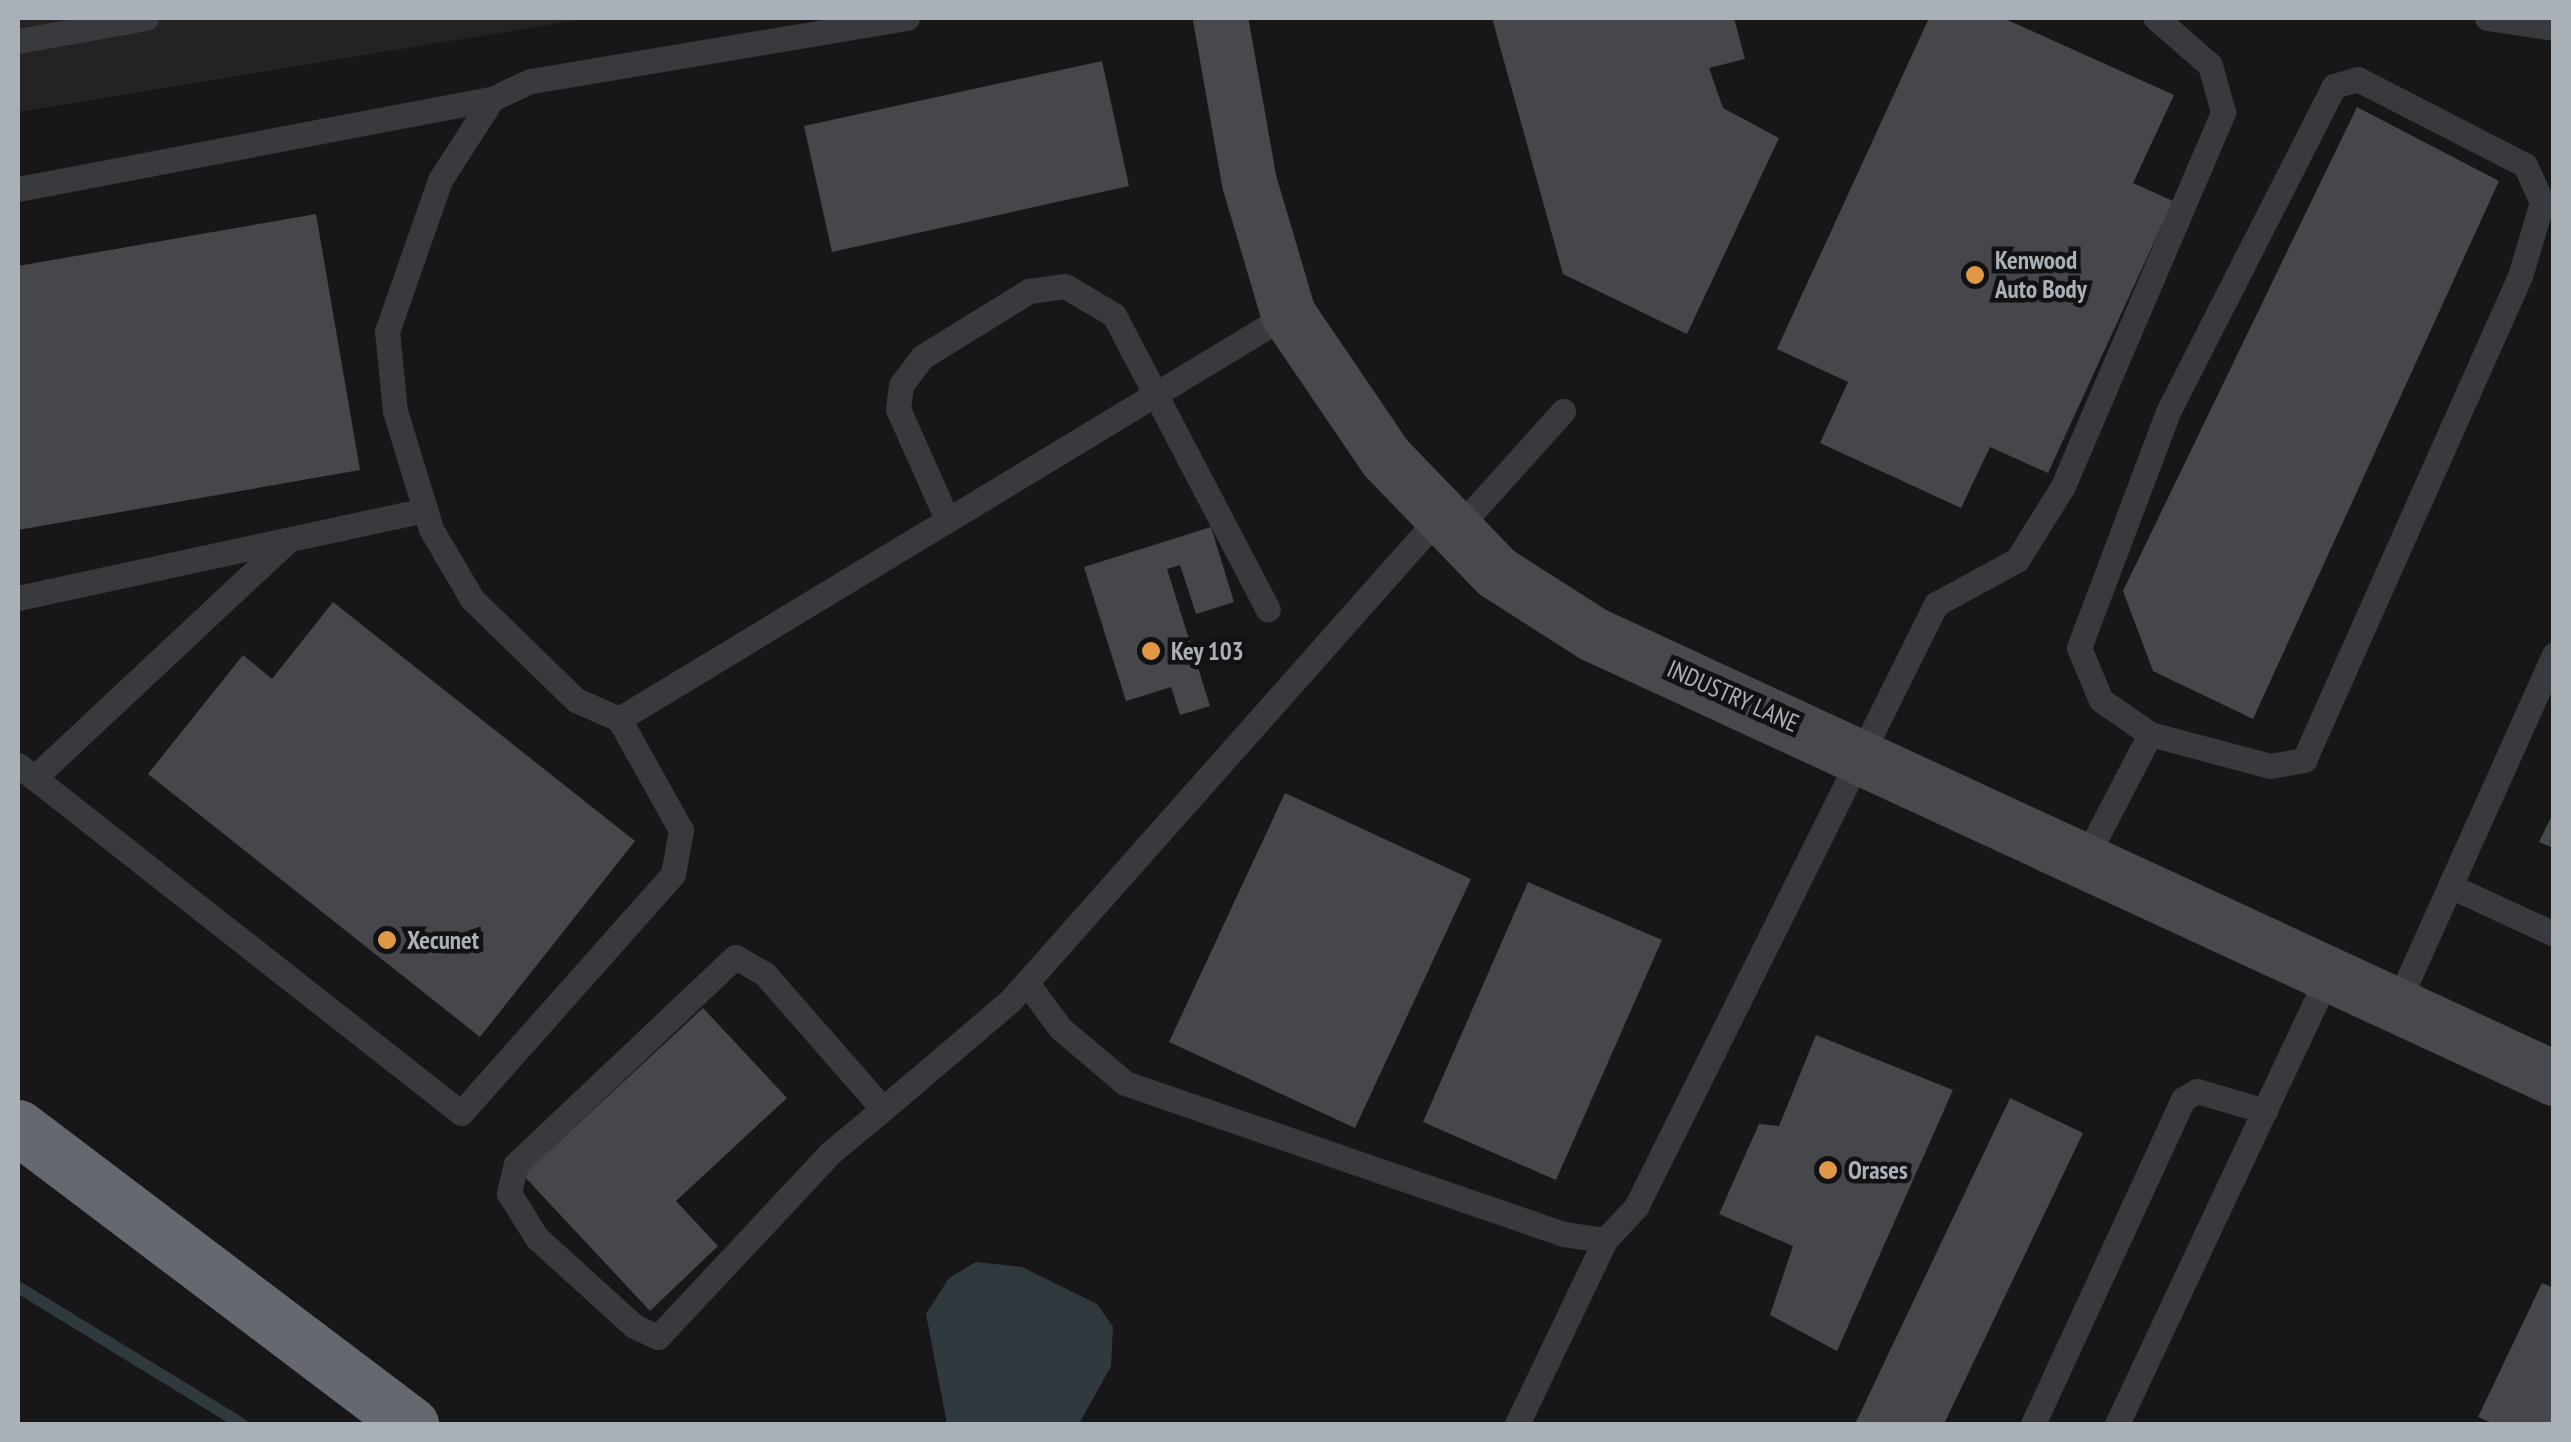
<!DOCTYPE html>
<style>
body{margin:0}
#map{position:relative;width:2571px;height:1442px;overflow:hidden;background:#171719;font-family:"PT Sans Narrow",sans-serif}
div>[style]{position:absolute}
.built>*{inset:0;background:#232326}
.water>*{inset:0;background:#30393d}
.stream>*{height:12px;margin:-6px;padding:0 6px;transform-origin:6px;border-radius:6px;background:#30393d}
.building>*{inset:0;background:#46474b}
.lane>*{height:25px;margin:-12.5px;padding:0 12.5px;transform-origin:12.5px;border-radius:12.5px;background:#383a3d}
.secondary>*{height:55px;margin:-27.5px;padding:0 27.5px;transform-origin:27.5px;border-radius:27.5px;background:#47494d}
.highway>*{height:55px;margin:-27.5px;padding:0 27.5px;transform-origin:27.5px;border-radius:27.5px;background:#65686e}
.dots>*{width:28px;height:28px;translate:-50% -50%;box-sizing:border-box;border:5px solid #121214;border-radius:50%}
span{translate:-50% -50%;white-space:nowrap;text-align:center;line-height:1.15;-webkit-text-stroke:9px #121214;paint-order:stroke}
.poi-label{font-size:25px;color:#aab0b7;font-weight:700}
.left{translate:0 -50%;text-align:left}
.street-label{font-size:25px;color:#aab0b7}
.frame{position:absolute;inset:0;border:20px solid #aab0b7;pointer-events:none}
</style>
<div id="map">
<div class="built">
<div style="clip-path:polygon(18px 18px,590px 18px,18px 112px)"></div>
</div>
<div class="water">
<div style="clip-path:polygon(976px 1262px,1022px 1267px,1097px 1304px,1113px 1327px,1111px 1366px,1079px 1424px,947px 1424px,926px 1314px,949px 1278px)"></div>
</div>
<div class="stream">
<div style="left:18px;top:1287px;width:263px;rotate:31.5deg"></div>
</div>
<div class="building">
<div style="clip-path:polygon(1492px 18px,1734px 18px,1745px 59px,1709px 68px,1723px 108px,1779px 138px,1687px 334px,1563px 274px)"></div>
<div style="clip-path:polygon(1929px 18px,2003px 18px,2174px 95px,2133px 183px,2173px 201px,2048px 473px,1990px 447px,1961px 508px,1820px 443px,1848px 382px,1777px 349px)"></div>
<div style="clip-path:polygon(1102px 61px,1129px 186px,832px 252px,804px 126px)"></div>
<div style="clip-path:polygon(2357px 107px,2499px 181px,2253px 719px,2153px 671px,2123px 591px)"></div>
<div style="clip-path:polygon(316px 214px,360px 470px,18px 530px,18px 266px)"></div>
<div style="clip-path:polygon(1211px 527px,1234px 602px,1196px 614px,1180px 565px,1167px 569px,1210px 706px,1180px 715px,1171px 687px,1126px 701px,1084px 567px)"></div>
<div style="clip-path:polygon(333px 602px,635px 841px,480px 1037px,148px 774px,243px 655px,272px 679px)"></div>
<div style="clip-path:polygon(1285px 793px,1471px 879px,1355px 1128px,1169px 1042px)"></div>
<div style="clip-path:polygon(2554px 811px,2554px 848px,2539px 842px)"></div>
<div style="clip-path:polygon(1528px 882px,1662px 940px,1556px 1180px,1423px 1122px)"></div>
<div style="clip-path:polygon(703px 1008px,787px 1098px,676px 1201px,718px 1246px,650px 1311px,523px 1175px)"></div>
<div style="clip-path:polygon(1816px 1035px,1953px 1090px,1837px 1351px,1770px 1315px,1793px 1246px,1719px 1214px,1759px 1124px,1779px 1126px)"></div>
<div style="clip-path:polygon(2010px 1098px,2083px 1133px,1944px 1424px,1855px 1424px)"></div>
<div style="clip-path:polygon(2542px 1283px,2554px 1288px,2554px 1424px,2494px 1424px,2478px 1417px)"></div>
</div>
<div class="lane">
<div style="left:907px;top:18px;width:382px;rotate:170.5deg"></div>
<div style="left:530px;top:81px;width:42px;rotate:154.7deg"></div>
<div style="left:492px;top:99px;width:96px;rotate:122.7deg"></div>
<div style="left:440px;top:180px;width:160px;rotate:109.3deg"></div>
<div style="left:387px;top:331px;width:80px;rotate:84.3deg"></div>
<div style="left:395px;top:411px;width:123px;rotate:73deg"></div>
<div style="left:431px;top:529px;width:81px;rotate:59.6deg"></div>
<div style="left:472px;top:599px;width:145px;rotate:44.2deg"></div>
<div style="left:576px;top:700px;width:47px;rotate:23.8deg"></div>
<div style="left:619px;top:719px;width:782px;rotate:-31.19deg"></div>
<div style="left:2487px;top:18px;width:68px;rotate:8.5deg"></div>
<div style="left:18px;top:41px;width:130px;rotate:-10.2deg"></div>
<div style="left:18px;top:189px;width:482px;rotate:-10.8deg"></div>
<div style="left:947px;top:519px;width:120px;rotate:-114deg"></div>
<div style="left:898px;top:409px;width:24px;rotate:-83deg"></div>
<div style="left:901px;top:385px;width:35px;rotate:-53deg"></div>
<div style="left:922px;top:357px;width:126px;rotate:-31.7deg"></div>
<div style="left:1029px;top:291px;width:36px;rotate:-8deg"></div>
<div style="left:1065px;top:286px;width:57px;rotate:30.6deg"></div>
<div style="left:1114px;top:315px;width:332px;rotate:62.4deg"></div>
<div style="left:1456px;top:530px;width:160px;rotate:-48deg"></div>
<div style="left:18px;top:598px;width:417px;rotate:-12.2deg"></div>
<div style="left:18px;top:765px;width:563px;rotate:38.15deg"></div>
<div style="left:461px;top:1113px;width:319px;rotate:-48.4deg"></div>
<div style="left:673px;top:874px;width:45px;rotate:-79.7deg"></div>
<div style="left:681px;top:830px;width:127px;rotate:-119.2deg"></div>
<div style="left:34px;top:778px;width:345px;rotate:-43.1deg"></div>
<div style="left:2085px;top:859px;width:141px;rotate:-62.5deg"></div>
<div style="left:2150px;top:734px;width:124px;rotate:14.9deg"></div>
<div style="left:2270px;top:766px;width:35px;rotate:-10deg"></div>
<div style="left:2304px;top:760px;width:530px;rotate:-65.95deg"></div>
<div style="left:2520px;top:276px;width:77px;rotate:-73.4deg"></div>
<div style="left:2542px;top:202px;width:41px;rotate:-114.7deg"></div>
<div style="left:2525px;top:165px;width:188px;rotate:-152.8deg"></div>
<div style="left:2358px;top:79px;width:25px;rotate:164deg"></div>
<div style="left:2334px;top:86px;width:366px;rotate:117deg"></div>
<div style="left:2168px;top:412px;width:252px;rotate:110.7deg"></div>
<div style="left:2079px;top:648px;width:56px;rotate:67.1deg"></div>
<div style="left:2101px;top:700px;width:60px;rotate:34.8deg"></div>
<div style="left:2450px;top:886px;width:115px;rotate:24.8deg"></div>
<div style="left:1027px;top:983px;width:56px;rotate:53.7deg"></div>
<div style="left:1060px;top:1028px;width:85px;rotate:40.2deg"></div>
<div style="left:1125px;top:1083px;width:463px;rotate:19deg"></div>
<div style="left:1563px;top:1234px;width:42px;rotate:8.1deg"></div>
<div style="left:1605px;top:1240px;width:45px;rotate:-46.8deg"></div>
<div style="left:1636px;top:1207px;width:674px;rotate:-63.55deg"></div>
<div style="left:1936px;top:604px;width:92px;rotate:-28.5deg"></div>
<div style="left:2017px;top:560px;width:87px;rotate:-58.1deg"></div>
<div style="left:2063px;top:486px;width:407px;rotate:-66.8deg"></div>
<div style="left:2223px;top:112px;width:49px;rotate:-105.5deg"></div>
<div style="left:2210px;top:65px;width:72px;rotate:-139deg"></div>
<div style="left:2397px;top:1004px;width:383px;rotate:-65.8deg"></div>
<div style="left:883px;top:1109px;width:179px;rotate:-131.2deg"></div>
<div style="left:765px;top:974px;width:34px;rotate:-150deg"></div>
<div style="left:735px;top:957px;width:301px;rotate:136.6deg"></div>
<div style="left:516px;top:1164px;width:30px;rotate:104deg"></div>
<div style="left:509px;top:1193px;width:53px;rotate:58.1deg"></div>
<div style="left:537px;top:1238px;width:131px;rotate:42.2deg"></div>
<div style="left:634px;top:1326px;width:26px;rotate:25deg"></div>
<div style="left:658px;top:1337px;width:252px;rotate:-46.9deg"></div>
<div style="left:830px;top:1153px;width:69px;rotate:-39.7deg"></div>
<div style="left:883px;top:1109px;width:167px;rotate:-40.4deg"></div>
<div style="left:1010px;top:1001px;width:648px;rotate:-48.44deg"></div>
<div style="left:1517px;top:1424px;width:204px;rotate:-64.4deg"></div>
<div style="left:2033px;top:1424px;width:358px;rotate:-65.2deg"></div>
<div style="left:2183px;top:1099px;width:16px;rotate:-30deg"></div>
<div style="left:2197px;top:1091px;width:71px;rotate:16.4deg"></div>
<div style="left:2117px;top:1424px;width:496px;rotate:-64.8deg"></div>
</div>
<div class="secondary">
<div style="left:1220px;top:18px;width:167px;rotate:80deg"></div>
<div style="left:1249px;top:182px;width:138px;rotate:73.5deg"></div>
<div style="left:1288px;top:314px;width:174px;rotate:55.8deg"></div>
<div style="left:1386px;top:458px;width:158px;rotate:46deg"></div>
<div style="left:1496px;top:572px;width:115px;rotate:32.6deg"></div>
<div style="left:1593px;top:634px;width:1059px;rotate:24.8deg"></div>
</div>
<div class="highway">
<div style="left:18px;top:1127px;width:493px;rotate:37.1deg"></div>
</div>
<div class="dots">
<div style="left:1975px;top:275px;background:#e09847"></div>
<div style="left:1151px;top:651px;background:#e09847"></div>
<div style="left:387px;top:940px;background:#e09847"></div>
<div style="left:1828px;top:1170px;background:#e09847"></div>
</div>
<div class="poi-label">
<span class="left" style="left:1995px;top:275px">Kenwood<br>Auto Body</span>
<span class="left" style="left:1171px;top:651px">Key 103</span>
<span class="left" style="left:407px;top:940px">Xecunet</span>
<span class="left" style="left:1848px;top:1170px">Orases</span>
</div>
<div class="street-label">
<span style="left:1733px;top:696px;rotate:24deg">INDUSTRY LANE</span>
</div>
<div class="frame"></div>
</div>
